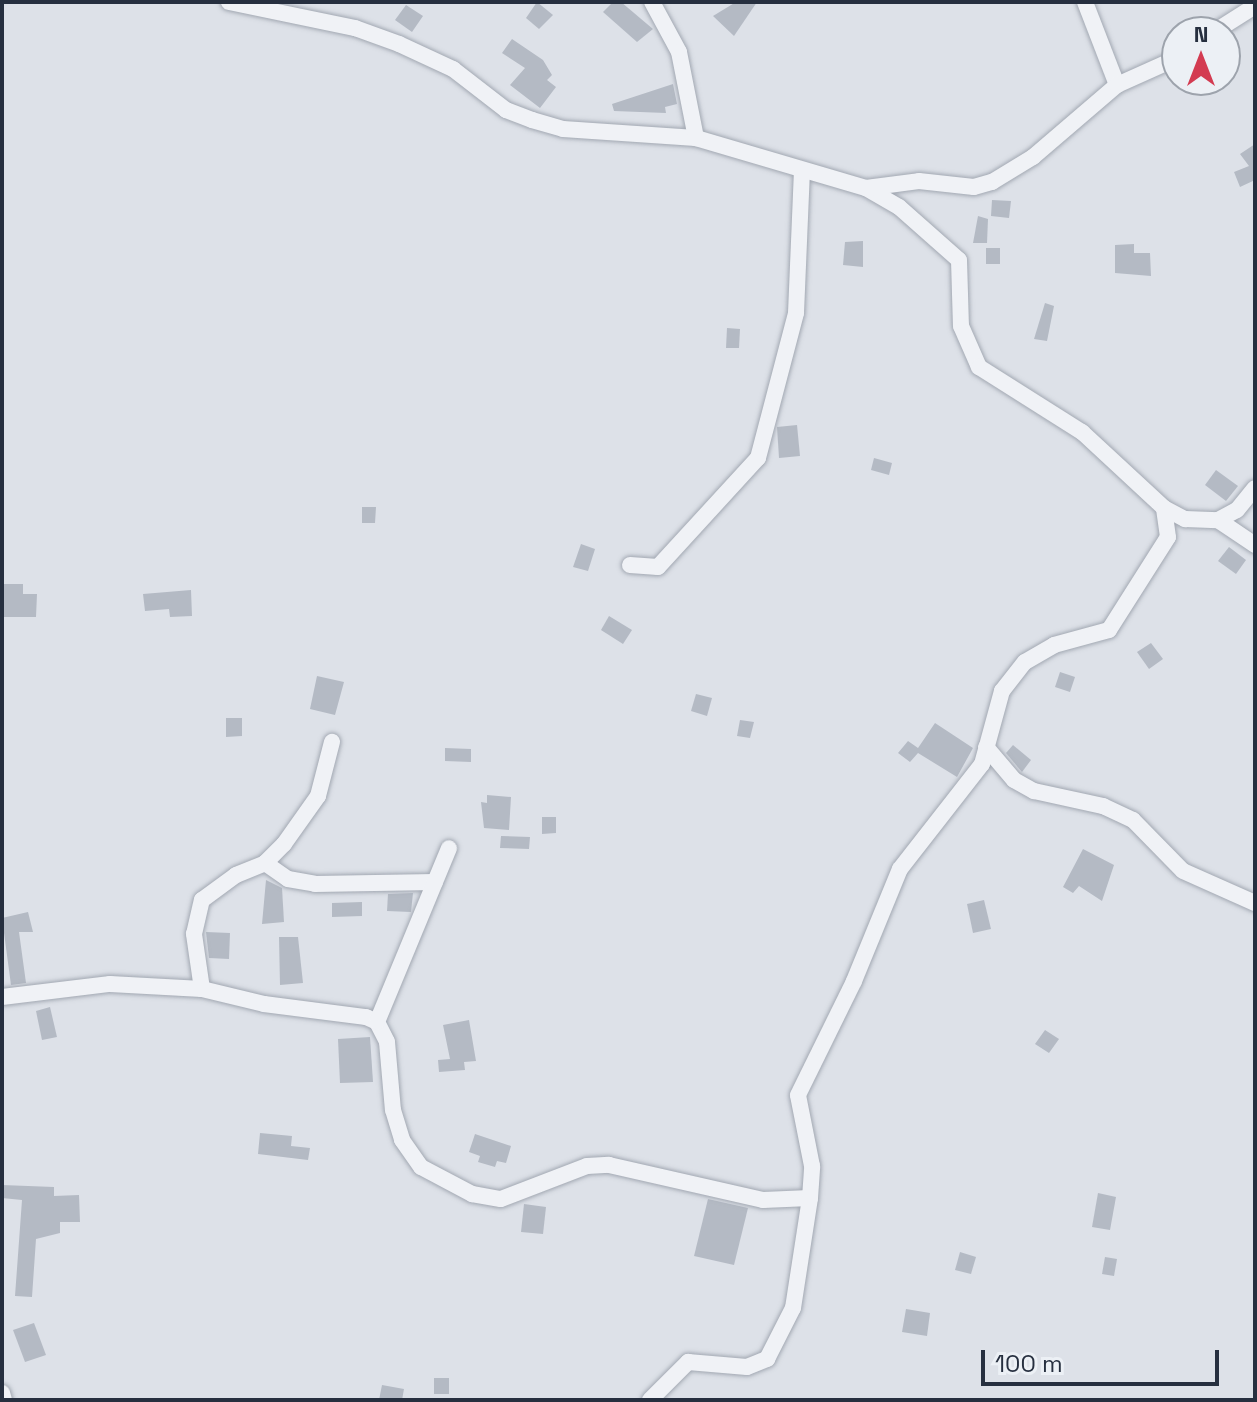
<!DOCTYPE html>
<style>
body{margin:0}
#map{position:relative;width:1257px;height:1402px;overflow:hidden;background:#dde1e8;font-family:"Space Grotesk",sans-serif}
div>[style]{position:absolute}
.building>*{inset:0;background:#b4bac4}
.roads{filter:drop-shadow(0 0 2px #a2a8b2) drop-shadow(0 0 2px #a2a8b2)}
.minor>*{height:16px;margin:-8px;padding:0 8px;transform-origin:8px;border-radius:8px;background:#f0f2f6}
span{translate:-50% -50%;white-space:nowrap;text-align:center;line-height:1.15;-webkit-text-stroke:6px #ecf0f5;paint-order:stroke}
.frame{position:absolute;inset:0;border:4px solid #262f3f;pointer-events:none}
.north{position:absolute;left:1161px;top:16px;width:80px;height:80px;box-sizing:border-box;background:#ecf0f5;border:2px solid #9da3ac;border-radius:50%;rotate:0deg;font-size:22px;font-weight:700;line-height:32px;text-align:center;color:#262f3f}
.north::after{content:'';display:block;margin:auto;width:28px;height:36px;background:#d33b51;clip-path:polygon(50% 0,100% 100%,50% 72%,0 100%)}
.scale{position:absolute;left:981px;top:1350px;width:238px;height:36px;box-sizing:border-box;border:4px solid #262f3f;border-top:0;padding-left:10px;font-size:24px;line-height:28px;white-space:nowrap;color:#262f3f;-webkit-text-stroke:6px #ecf0f5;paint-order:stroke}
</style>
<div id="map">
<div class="building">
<div style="clip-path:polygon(537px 2px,553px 15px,539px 29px,526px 18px)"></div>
<div style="clip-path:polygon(613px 2px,621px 2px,653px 29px,637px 42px,603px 12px)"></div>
<div style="clip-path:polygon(736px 2px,757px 2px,734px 36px,713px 16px)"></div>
<div style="clip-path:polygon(406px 5px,423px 16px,412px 32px,395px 20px)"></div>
<div style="clip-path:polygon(512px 39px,543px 60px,552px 75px,547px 80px,556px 87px,540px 108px,510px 85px,525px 68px,502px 53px)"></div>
<div style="clip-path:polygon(673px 84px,677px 104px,665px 107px,666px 113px,614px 111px,612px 104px)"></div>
<div style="clip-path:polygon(1255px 144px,1255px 180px,1240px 187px,1234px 172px,1249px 166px,1240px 154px)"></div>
<div style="clip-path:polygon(992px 200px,1011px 201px,1009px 218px,991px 216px)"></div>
<div style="clip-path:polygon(978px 216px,988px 219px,987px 243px,973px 243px)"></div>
<div style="clip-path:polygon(863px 241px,863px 267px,843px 265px,845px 242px)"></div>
<div style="clip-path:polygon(1134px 244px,1134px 253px,1150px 253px,1151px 276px,1115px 273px,1115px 245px)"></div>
<div style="clip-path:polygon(986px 248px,1000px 248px,1000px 264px,986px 264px)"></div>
<div style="clip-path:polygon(1045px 303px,1054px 306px,1047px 341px,1034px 339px)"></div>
<div style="clip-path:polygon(727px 328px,740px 329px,739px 348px,726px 348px)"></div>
<div style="clip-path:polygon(797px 425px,800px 456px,779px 458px,777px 427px)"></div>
<div style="clip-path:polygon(874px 458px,892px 463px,889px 475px,871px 470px)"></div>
<div style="clip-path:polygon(1216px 470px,1238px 486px,1226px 501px,1205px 485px)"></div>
<div style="clip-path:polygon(362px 507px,376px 507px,375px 523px,362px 523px)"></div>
<div style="clip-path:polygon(581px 544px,595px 549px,588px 571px,573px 567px)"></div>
<div style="clip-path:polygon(1229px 547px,1246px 560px,1236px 574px,1218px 561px)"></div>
<div style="clip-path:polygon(2px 584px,23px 584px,23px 594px,37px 594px,36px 617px,2px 617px)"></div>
<div style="clip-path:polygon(191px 590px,192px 616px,170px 617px,169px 609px,145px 611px,143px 594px)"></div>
<div style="clip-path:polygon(609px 616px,632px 630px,623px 644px,601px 630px)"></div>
<div style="clip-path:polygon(1151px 643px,1163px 659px,1149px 669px,1137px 652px)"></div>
<div style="clip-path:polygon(1060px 672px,1075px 677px,1070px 692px,1055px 687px)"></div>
<div style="clip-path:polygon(317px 676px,344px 682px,335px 715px,310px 709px)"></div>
<div style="clip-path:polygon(696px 694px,712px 698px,707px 716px,691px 711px)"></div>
<div style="clip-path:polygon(226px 718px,242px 718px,242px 736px,226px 737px)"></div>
<div style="clip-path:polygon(740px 720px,754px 722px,750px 738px,737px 736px)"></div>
<div style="clip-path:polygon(935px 723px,973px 748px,957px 777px,918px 753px,910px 762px,898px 753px,908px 741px,918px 748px)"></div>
<div style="clip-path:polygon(1013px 745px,1031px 760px,1022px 772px,1006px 753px)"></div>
<div style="clip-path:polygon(445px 748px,471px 749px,471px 762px,445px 761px)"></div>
<div style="clip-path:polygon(487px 795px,511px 797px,509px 830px,484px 828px,481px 802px,487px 803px)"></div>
<div style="clip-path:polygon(542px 817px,556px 817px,556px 833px,542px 834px)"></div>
<div style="clip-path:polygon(501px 836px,530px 837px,529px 849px,500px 848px)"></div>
<div style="clip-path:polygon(1083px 849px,1114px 865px,1102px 901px,1079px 886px,1073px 893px,1063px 887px)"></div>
<div style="clip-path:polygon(266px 880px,282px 888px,284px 922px,262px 924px)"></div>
<div style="clip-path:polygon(413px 893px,411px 912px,387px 911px,388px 894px)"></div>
<div style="clip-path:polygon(984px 900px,991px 929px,973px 933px,967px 904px)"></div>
<div style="clip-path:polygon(362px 902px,362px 916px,332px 917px,332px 903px)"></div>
<div style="clip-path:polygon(28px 912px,33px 932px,19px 932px,26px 983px,11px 985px,2px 918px)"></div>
<div style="clip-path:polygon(206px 932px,230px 933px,229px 959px,209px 958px)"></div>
<div style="clip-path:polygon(279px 937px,298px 937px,303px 983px,280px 985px)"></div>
<div style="clip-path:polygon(50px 1007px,57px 1037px,42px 1040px,36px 1011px)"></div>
<div style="clip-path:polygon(469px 1020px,476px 1061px,464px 1062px,465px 1070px,439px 1072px,438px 1060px,450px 1059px,443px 1025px)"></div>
<div style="clip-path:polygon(1045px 1030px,1059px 1039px,1049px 1053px,1035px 1044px)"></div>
<div style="clip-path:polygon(370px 1037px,373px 1082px,340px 1083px,338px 1039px)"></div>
<div style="clip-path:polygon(260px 1133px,292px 1136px,291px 1146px,310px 1148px,308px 1160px,258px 1154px)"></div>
<div style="clip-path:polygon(475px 1134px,511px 1146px,506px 1163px,497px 1161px,495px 1167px,478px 1162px,480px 1156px,469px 1152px)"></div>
<div style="clip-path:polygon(2px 1185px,54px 1187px,54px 1196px,79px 1195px,80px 1222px,60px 1222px,60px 1233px,36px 1239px,32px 1297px,15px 1296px,22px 1200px,2px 1198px)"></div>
<div style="clip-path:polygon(1098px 1193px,1116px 1197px,1110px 1230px,1092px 1227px)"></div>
<div style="clip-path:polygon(708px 1199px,748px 1208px,734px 1265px,694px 1256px)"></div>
<div style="clip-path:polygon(524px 1204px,546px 1207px,543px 1234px,521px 1232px)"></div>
<div style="clip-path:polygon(960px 1252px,976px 1257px,971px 1274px,955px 1270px)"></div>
<div style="clip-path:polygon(1105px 1257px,1117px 1259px,1114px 1276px,1102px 1274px)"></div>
<div style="clip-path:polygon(906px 1309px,930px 1313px,927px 1336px,902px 1332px)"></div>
<div style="clip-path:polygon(34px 1323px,46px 1355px,25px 1362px,13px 1330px)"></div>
<div style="clip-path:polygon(434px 1378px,449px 1378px,449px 1394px,434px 1394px)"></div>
<div style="clip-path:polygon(382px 1385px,404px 1389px,402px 1400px,379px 1400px)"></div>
</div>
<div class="roads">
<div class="minor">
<div style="left:229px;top:2px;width:129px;rotate:11.7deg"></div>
<div style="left:355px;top:28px;width:47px;rotate:20deg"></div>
<div style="left:399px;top:44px;width:60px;rotate:24.8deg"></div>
<div style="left:453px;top:69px;width:67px;rotate:37.7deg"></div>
<div style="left:506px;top:110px;width:28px;rotate:21deg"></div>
<div style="left:532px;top:120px;width:32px;rotate:16deg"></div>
<div style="left:563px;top:129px;width:133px;rotate:3.9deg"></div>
<div style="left:696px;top:138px;width:177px;rotate:16.4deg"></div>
<div style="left:866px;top:188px;width:38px;rotate:30deg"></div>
<div style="left:899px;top:207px;width:80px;rotate:41.5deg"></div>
<div style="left:959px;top:260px;width:66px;rotate:88.3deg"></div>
<div style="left:961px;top:326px;width:45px;rotate:66.3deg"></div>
<div style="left:979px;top:367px;width:122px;rotate:32.3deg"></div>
<div style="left:1082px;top:432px;width:112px;rotate:42.8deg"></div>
<div style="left:1164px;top:508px;width:24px;rotate:28deg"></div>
<div style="left:1185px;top:519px;width:33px;rotate:2deg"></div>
<div style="left:1218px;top:520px;width:21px;rotate:-28deg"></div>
<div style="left:1237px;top:510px;width:28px;rotate:-51deg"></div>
<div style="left:652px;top:2px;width:57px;rotate:61.6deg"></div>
<div style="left:679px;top:52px;width:88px;rotate:78.8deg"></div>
<div style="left:1085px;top:2px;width:89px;rotate:68.9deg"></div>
<div style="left:1214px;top:32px;width:49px;rotate:-32.4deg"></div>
<div style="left:866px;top:188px;width:53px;rotate:-7.5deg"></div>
<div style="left:919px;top:181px;width:55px;rotate:6.2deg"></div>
<div style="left:974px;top:187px;width:19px;rotate:-16deg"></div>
<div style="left:992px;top:182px;width:48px;rotate:-31.4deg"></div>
<div style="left:1033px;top:157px;width:111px;rotate:-40.6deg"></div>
<div style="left:1117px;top:85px;width:66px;rotate:-24.2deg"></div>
<div style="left:1218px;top:520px;width:45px;rotate:34deg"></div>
<div style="left:630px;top:565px;width:28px;rotate:4deg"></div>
<div style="left:658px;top:567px;width:148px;rotate:-47.5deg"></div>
<div style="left:758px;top:458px;width:150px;rotate:-75.3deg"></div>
<div style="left:796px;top:313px;width:142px;rotate:-87.6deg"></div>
<div style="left:986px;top:747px;width:43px;rotate:49.7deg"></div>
<div style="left:1014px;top:780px;width:23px;rotate:29deg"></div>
<div style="left:1034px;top:791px;width:71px;rotate:12.3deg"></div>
<div style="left:1103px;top:806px;width:33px;rotate:25deg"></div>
<div style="left:1133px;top:820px;width:71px;rotate:45.6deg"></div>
<div style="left:1183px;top:871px;width:79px;rotate:24deg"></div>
<div style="left:265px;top:863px;width:28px;rotate:35deg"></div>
<div style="left:288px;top:879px;width:27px;rotate:10deg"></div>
<div style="left:315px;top:884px;width:120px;rotate:-1deg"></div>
<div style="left:202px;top:989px;width:56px;rotate:-98.3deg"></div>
<div style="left:194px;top:934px;width:35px;rotate:-77deg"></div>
<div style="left:202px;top:900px;width:42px;rotate:-36.3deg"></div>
<div style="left:236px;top:875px;width:31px;rotate:-22deg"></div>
<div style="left:265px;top:863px;width:27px;rotate:-45deg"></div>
<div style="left:284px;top:844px;width:59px;rotate:-54.7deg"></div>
<div style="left:318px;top:796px;width:56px;rotate:-75.5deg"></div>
<div style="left:2px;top:997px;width:109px;rotate:-6.9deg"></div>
<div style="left:110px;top:984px;width:92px;rotate:3.1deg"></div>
<div style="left:202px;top:989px;width:64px;rotate:13.6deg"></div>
<div style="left:264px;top:1004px;width:103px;rotate:7.3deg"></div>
<div style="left:366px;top:1017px;width:12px;rotate:24deg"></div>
<div style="left:377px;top:1022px;width:22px;rotate:63deg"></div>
<div style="left:387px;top:1042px;width:68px;rotate:85deg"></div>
<div style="left:393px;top:1110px;width:31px;rotate:73deg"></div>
<div style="left:402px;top:1140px;width:33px;rotate:55deg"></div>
<div style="left:421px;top:1167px;width:58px;rotate:27.9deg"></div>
<div style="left:472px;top:1194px;width:29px;rotate:10deg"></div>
<div style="left:501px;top:1199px;width:92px;rotate:-21deg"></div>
<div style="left:587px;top:1166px;width:22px;rotate:-3deg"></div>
<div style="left:609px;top:1165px;width:158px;rotate:12.8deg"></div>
<div style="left:763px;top:1200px;width:47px;rotate:-2.4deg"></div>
<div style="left:377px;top:1022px;width:188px;rotate:-67.5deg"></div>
<div style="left:2px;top:1393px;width:7px;rotate:74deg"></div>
<div style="left:650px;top:1400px;width:54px;rotate:-45deg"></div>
<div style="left:688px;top:1362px;width:59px;rotate:4.8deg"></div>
<div style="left:747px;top:1367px;width:22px;rotate:-22deg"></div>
<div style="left:767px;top:1359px;width:57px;rotate:-63deg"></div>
<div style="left:793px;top:1308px;width:111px;rotate:-81.2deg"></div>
<div style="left:810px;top:1198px;width:32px;rotate:-86deg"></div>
<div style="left:812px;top:1166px;width:72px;rotate:-101.2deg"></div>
<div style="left:798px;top:1095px;width:127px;rotate:-63.8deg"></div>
<div style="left:854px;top:981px;width:121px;rotate:-67.7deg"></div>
<div style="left:900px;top:869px;width:133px;rotate:-52deg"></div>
<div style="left:982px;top:764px;width:76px;rotate:-74.7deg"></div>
<div style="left:1002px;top:691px;width:37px;rotate:-52deg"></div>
<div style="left:1025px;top:662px;width:34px;rotate:-30deg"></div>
<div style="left:1054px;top:645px;width:57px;rotate:-15.3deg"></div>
<div style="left:1109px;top:630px;width:110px;rotate:-57.6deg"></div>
<div style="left:1168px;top:537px;width:29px;rotate:-98deg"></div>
</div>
</div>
<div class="frame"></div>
<div class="north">N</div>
<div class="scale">100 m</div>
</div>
